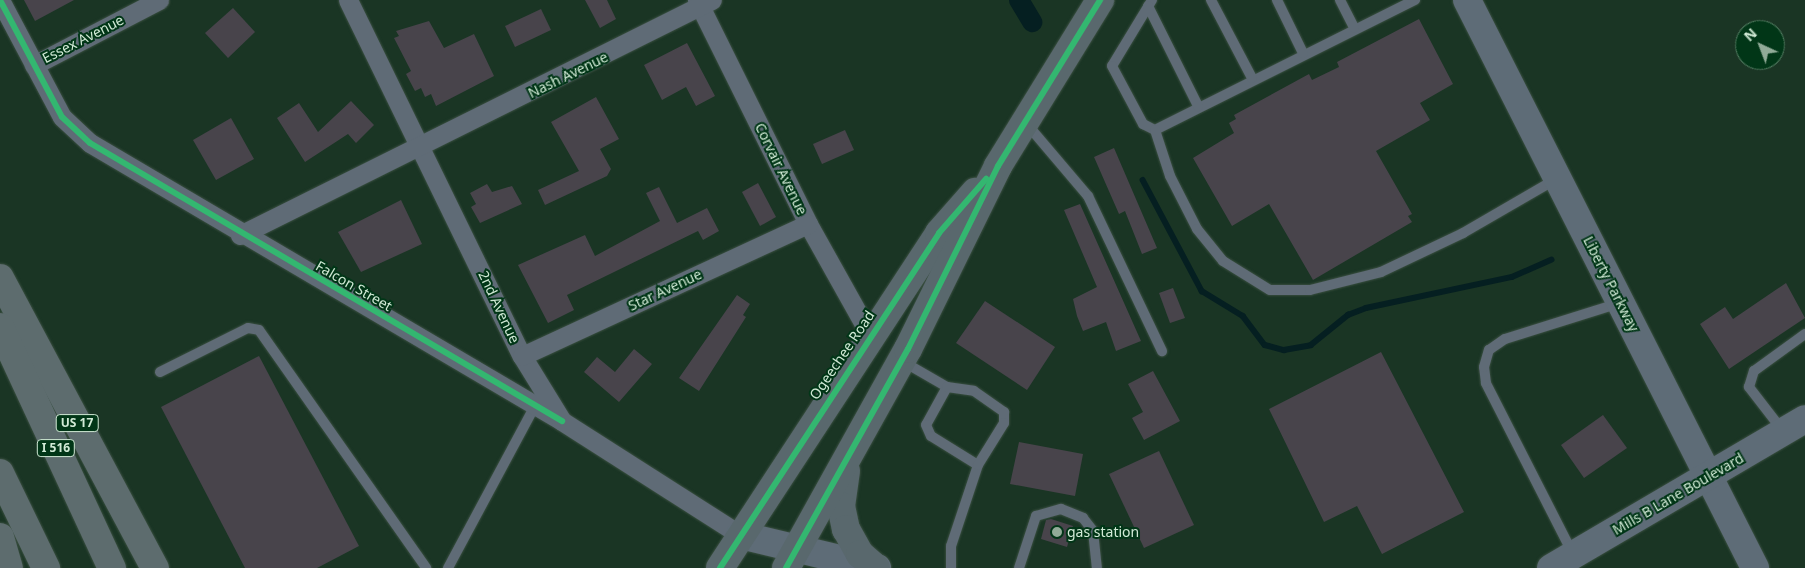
<!DOCTYPE html>
<style>
body{margin:0}
#map{position:relative;width:1805px;height:568px;overflow:hidden;background:#1a3524;font-family:"Noto Sans",sans-serif}
div>[style]{position:absolute}
.stream>*{height:5.5px;margin:-2.75px;padding:0 2.75px;transform-origin:2.75px;border-radius:2.75px;background:#051f21}
.canal>*{height:20px;margin:-10px;padding:0 10px;transform-origin:10px;border-radius:10px;background:#051f21}
.building>*{inset:0;background:#48444b}
.roads{filter:drop-shadow(0 0 1px #3a4f41) drop-shadow(0 0 1px #3a4f41)}
.lane>*{height:10px;margin:-5px;padding:0 5px;transform-origin:5px;border-radius:5px;background:#5f6b76}
.street>*{height:19px;margin:-9.5px;padding:0 9.5px;transform-origin:9.5px;border-radius:9.5px;background:#5f6b76}
.secondary>*{height:28px;margin:-14px;padding:0 14px;transform-origin:14px;border-radius:14px;background:#5e6c77}
.primary>*{height:28px;margin:-14px;padding:0 14px;transform-origin:14px;border-radius:14px;background:#59686d}
.highway>*{height:28px;margin:-14px;padding:0 14px;transform-origin:14px;border-radius:14px;background:#5d6c6e}
.cycleway>*{height:6px;margin:-3px;padding:0 3px;transform-origin:3px;border-radius:3px;background:#33b770}
.dots>*{width:14px;height:14px;translate:-50% -50%;box-sizing:border-box;border:2px solid #013617;border-radius:50%}
span{translate:-50% -50%;white-space:nowrap;text-align:center;line-height:1.15;-webkit-text-stroke:4px #013617;paint-order:stroke}
.shield-label span{padding:1px 4px;background:#013617;border:1px solid;border-radius:4px;-webkit-text-stroke-width:0}
.shield-label{font-size:12px;color:#d1ead6;font-weight:700}
.street-label{font-size:14px;color:#d1ead6}
.poi-label{font-size:14px;color:#d1ead6}
.left{translate:0 -50%;text-align:left}
.north{position:absolute;left:1735px;top:20px;width:50px;height:50px;box-sizing:border-box;background:#013617;border:1px solid #547e63;border-radius:50%;rotate:317deg;font-size:14px;font-weight:700;line-height:20px;text-align:center;color:#d1ead6}
.north::after{content:'';display:block;margin:auto;width:18px;height:22px;background:#91ab98;clip-path:polygon(50% 0,100% 100%,50% 72%,0 100%)}
</style>
<div id="map">
<div class="stream">
<div style="left:1143px;top:180px;width:126px;rotate:62deg"></div>
<div style="left:1202px;top:291px;width:48px;rotate:31.4deg"></div>
<div style="left:1243px;top:316px;width:36px;rotate:53deg"></div>
<div style="left:1265px;top:345px;width:20px;rotate:15deg"></div>
<div style="left:1284px;top:350px;width:27px;rotate:-10deg"></div>
<div style="left:1311px;top:345px;width:48px;rotate:-39deg"></div>
<div style="left:1348px;top:315px;width:19px;rotate:-21deg"></div>
<div style="left:1366px;top:308px;width:149px;rotate:-12deg"></div>
<div style="left:1512px;top:277px;width:43px;rotate:-23.6deg"></div>
</div>
<div class="canal">
<div style="left:1019px;top:0;width:26px;rotate:59deg"></div>
</div>
<div class="building">
<div style="clip-path:polygon(24px 0,74px 0,35px 21px)"></div>
<div style="clip-path:polygon(585px 0,607px 0,616px 19px,600px 28px)"></div>
<div style="clip-path:polygon(233px 8px,255px 32px,228px 58px,205px 33px)"></div>
<div style="clip-path:polygon(541px 9px,551px 30px,515px 47px,505px 26px)"></div>
<div style="clip-path:polygon(1419px 19px,1453px 84px,1420px 103px,1430px 120px,1376px 151px,1412px 214px,1408px 216px,1412px 222px,1313px 280px,1269px 204px,1232px 226px,1193px 158px,1234px 133px,1229px 123px,1236px 119px,1234px 115px,1309px 74px,1312px 80px,1339px 67px,1337px 62px)"></div>
<div style="clip-path:polygon(429px 21px,444px 48px,474px 34px,494px 76px,436px 106px,431px 94px,425px 97px,421px 88px,415px 91px,406px 74px,411px 71px,394px 38px,399px 36px,396px 31px)"></div>
<div style="clip-path:polygon(687px 43px,715px 96px,696px 106px,686px 87px,662px 100px,644px 65px)"></div>
<div style="clip-path:polygon(596px 97px,619px 139px,600px 149px,611px 169px,607px 176px,545px 205px,538px 190px,579px 171px,551px 122px)"></div>
<div style="clip-path:polygon(351px 101px,374px 125px,356px 143px,348px 134px,305px 162px,277px 118px,299px 103px,318px 132px)"></div>
<div style="clip-path:polygon(231px 118px,254px 159px,216px 180px,193px 140px)"></div>
<div style="clip-path:polygon(845px 130px,854px 150px,822px 164px,813px 144px)"></div>
<div style="clip-path:polygon(1114px 148px,1157px 248px,1142px 254px,1125px 211px,1119px 214px,1094px 157px)"></div>
<div style="clip-path:polygon(758px 183px,776px 217px,760px 226px,742px 192px)"></div>
<div style="clip-path:polygon(487px 184px,492px 192px,512px 186px,522px 204px,480px 223px,471px 207px,476px 204px,470px 193px)"></div>
<div style="clip-path:polygon(659px 187px,677px 223px,707px 208px,719px 231px,703px 240px,698px 231px,567px 295px,574px 310px,548px 323px,518px 265px,585px 235px,595px 256px,660px 221px,646px 193px)"></div>
<div style="clip-path:polygon(401px 200px,422px 244px,361px 272px,338px 232px)"></div>
<div style="clip-path:polygon(1080px 204px,1141px 341px,1116px 351px,1106px 322px,1083px 331px,1077px 316px,1073px 299px,1097px 287px,1064px 210px)"></div>
<div style="clip-path:polygon(1786px 283px,1805px 318px,1729px 369px,1700px 324px,1725px 307px,1733px 319px)"></div>
<div style="clip-path:polygon(1173px 288px,1185px 318px,1170px 323px,1159px 293px)"></div>
<div style="clip-path:polygon(737px 295px,750px 304px,743px 315px,746px 317px,699px 391px,679px 378px)"></div>
<div style="clip-path:polygon(985px 301px,1055px 347px,1027px 390px,956px 343px)"></div>
<div style="clip-path:polygon(634px 349px,652px 364px,619px 402px,584px 372px,597px 357px,615px 372px)"></div>
<div style="clip-path:polygon(1381px 352px,1464px 512px,1382px 554px,1357px 506px,1324px 522px,1269px 409px)"></div>
<div style="clip-path:polygon(259px 356px,359px 546px,317px 568px,245px 568px,161px 407px)"></div>
<div style="clip-path:polygon(1153px 371px,1180px 421px,1144px 440px,1132px 418px,1143px 412px,1128px 384px)"></div>
<div style="clip-path:polygon(1603px 415px,1627px 448px,1584px 478px,1561px 445px)"></div>
<div style="clip-path:polygon(1019px 442px,1083px 454px,1075px 496px,1010px 484px)"></div>
<div style="clip-path:polygon(1159px 451px,1194px 525px,1144px 548px,1109px 474px)"></div>
<div style="clip-path:polygon(1051px 519px,1073px 526px,1067px 547px,1041px 539px,1046px 520px)"></div>
</div>
<div class="roads">
<div class="lane">
<div style="left:1152px;top:0;width:77px;rotate:121.2deg"></div>
<div style="left:1112px;top:66px;width:66px;rotate:61.9deg"></div>
<div style="left:1143px;top:124px;width:13px;rotate:27deg"></div>
<div style="left:1155px;top:130px;width:291px;rotate:-26.6deg"></div>
<div style="left:1211px;top:0;width:88px;rotate:62.3deg"></div>
<div style="left:1277px;top:0;width:59px;rotate:63.9deg"></div>
<div style="left:1340px;top:0;width:31px;rotate:63deg"></div>
<div style="left:1148px;top:6px;width:112px;rotate:63.4deg"></div>
<div style="left:1026px;top:123px;width:96px;rotate:49.7deg"></div>
<div style="left:1088px;top:196px;width:172px;rotate:64.5deg"></div>
<div style="left:1155px;top:130px;width:48px;rotate:71.9deg"></div>
<div style="left:1170px;top:176px;width:59px;rotate:63deg"></div>
<div style="left:1197px;top:229px;width:41px;rotate:50.9deg"></div>
<div style="left:1223px;top:261px;width:55px;rotate:31.7deg"></div>
<div style="left:1270px;top:290px;width:40px"></div>
<div style="left:1310px;top:290px;width:73px;rotate:-14.2deg"></div>
<div style="left:1381px;top:272px;width:91px;rotate:-25.4deg"></div>
<div style="left:1463px;top:233px;width:108px;rotate:-30.1deg"></div>
<div style="left:902px;top:361px;width:52px;rotate:30deg"></div>
<div style="left:947px;top:387px;width:43px;rotate:118.9deg"></div>
<div style="left:926px;top:425px;width:12px;rotate:66deg"></div>
<div style="left:931px;top:436px;width:55px;rotate:31.7deg"></div>
<div style="left:978px;top:465px;width:85px;rotate:108.4deg"></div>
<div style="left:951px;top:546px;width:22px;rotate:90deg"></div>
<div style="left:160px;top:372px;width:98px;rotate:-26.6deg"></div>
<div style="left:248px;top:328px;width:11px;rotate:10deg"></div>
<div style="left:259px;top:330px;width:291px;rotate:54.9deg"></div>
<div style="left:947px;top:387px;width:27px;rotate:8deg"></div>
<div style="left:974px;top:391px;width:37px;rotate:35deg"></div>
<div style="left:1004px;top:412px;width:11px;rotate:90deg"></div>
<div style="left:1004px;top:423px;width:49px;rotate:121.8deg"></div>
<div style="left:1783px;top:431px;width:56px;rotate:-127.7deg"></div>
<div style="left:1749px;top:387px;width:17px;rotate:-73deg"></div>
<div style="left:1754px;top:371px;width:63px;rotate:-36deg"></div>
<div style="left:1573px;top:554px;width:192px;rotate:-117deg"></div>
<div style="left:1486px;top:383px;width:16px;rotate:-97deg"></div>
<div style="left:1484px;top:367px;width:18px;rotate:-74deg"></div>
<div style="left:1489px;top:350px;width:19px;rotate:-35deg"></div>
<div style="left:1505px;top:339px;width:121px;rotate:-17.4deg"></div>
<div style="left:448px;top:568px;width:184px;rotate:-61.8deg"></div>
<div style="left:1019px;top:568px;width:55px;rotate:-71.9deg"></div>
<div style="left:1036px;top:516px;width:26px;rotate:-16deg"></div>
<div style="left:1061px;top:509px;width:24px;rotate:22deg"></div>
<div style="left:1083px;top:518px;width:16px;rotate:52deg"></div>
<div style="left:1093px;top:531px;width:37px;rotate:84deg"></div>
</div>
<div class="street">
<div style="left:0;top:0;width:132px;rotate:62.1deg"></div>
<div style="left:62px;top:117px;width:38px;rotate:43deg"></div>
<div style="left:90px;top:143px;width:548px;rotate:30.5deg"></div>
<div style="left:348px;top:0;width:396px;rotate:64deg"></div>
<div style="left:522px;top:356px;width:76px;rotate:58.4deg"></div>
<div style="left:562px;top:421px;width:211px;rotate:32.6deg"></div>
<div style="left:697px;top:0;width:250px;rotate:63.6deg"></div>
<div style="left:808px;top:224px;width:127px;rotate:60.8deg"></div>
<div style="left:34px;top:65px;width:141px;rotate:-27.5deg"></div>
<div style="left:240px;top:235px;width:527px;rotate:-26.47deg"></div>
<div style="left:522px;top:356px;width:315px;rotate:-24.8deg"></div>
</div>
<div class="secondary">
<div style="left:1467px;top:0;width:637px;rotate:63.11deg"></div>
<div style="left:740px;top:535px;width:141px;rotate:13.5deg"></div>
<div style="left:1551px;top:568px;width:294px;rotate:-30.4deg"></div>
</div>
<div class="primary">
<div style="left:846px;top:471px;width:35px;rotate:98deg"></div>
<div style="left:841px;top:506px;width:24px;rotate:78deg"></div>
<div style="left:846px;top:529px;width:29px;rotate:61deg"></div>
<div style="left:860px;top:554px;width:21px;rotate:41deg"></div>
<div style="left:720px;top:568px;width:400px;rotate:-56.8deg"></div>
<div style="left:939px;top:233px;width:55px;rotate:-48.7deg"></div>
<div style="left:786px;top:568px;width:251px;rotate:-60.9deg"></div>
<div style="left:908px;top:349px;width:204px;rotate:-63.8deg"></div>
<div style="left:998px;top:166px;width:195px;rotate:-58.4deg"></div>
</div>
<div class="highway">
<div style="left:0;top:278px;width:329px;rotate:61.9deg"></div>
<div style="left:0;top:327px;width:266px;rotate:65.1deg"></div>
<div style="left:0;top:473px;width:106px;rotate:64.2deg"></div>
<div style="left:0;top:537px;width:32px;rotate:74deg"></div>
</div>
</div>
<div class="cycleway">
<div style="left:0;top:0;width:132px;rotate:62.1deg"></div>
<div style="left:62px;top:117px;width:38px;rotate:43deg"></div>
<div style="left:90px;top:143px;width:548px;rotate:30.5deg"></div>
<div style="left:720px;top:568px;width:400px;rotate:-56.8deg"></div>
<div style="left:939px;top:233px;width:72px;rotate:-49deg"></div>
<div style="left:786px;top:568px;width:251px;rotate:-60.9deg"></div>
<div style="left:908px;top:349px;width:204px;rotate:-63.8deg"></div>
<div style="left:998px;top:166px;width:195px;rotate:-58.4deg"></div>
</div>
<div class="dots">
<div style="left:1057px;top:532px;background:#91ab98"></div>
</div>
<div class="shield-label">
<span style="left:77px;top:423px">US 17</span>
<span style="left:56px;top:448px">I 516</span>
</div>
<div class="street-label">
<span style="left:83px;top:39px;rotate:-27deg">Essex Avenue</span>
<span style="left:568px;top:75px;rotate:-26deg">Nash Avenue</span>
<span style="left:781px;top:169px;rotate:64deg">Corvair Avenue</span>
<span style="left:1611px;top:284px;rotate:63deg">Liberty Parkway</span>
<span style="left:354px;top:286px;rotate:30deg">Falcon Street</span>
<span style="left:665px;top:290px;rotate:-25deg">Star Avenue</span>
<span style="left:499px;top:307px;rotate:65deg">2nd Avenue</span>
<span style="left:842px;top:355px;rotate:-56deg">Ogeechee Road</span>
<span style="left:1678px;top:494px;rotate:-30deg">Mills B Lane Boulevard</span>
</div>
<div class="poi-label">
<span class="left" style="left:1067px;top:532px">gas station</span>
</div>
<div class="north">N</div>
</div>
